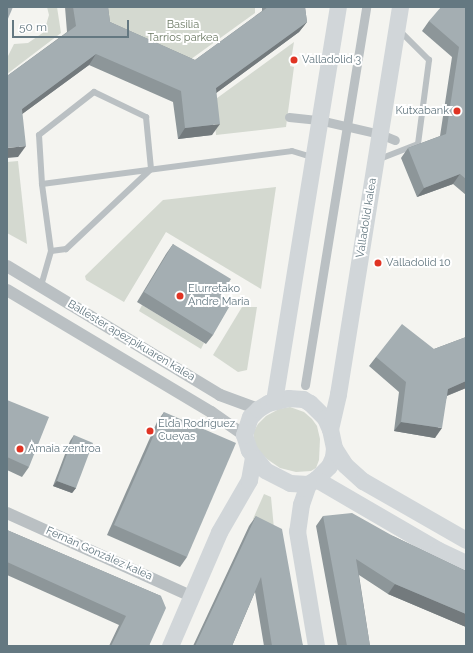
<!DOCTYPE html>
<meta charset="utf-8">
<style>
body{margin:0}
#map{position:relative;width:473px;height:653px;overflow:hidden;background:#f4f4f0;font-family:Raleway,sans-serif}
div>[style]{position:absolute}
.green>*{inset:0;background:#d4d9d0}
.service>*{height:6px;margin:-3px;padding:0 3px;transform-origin:3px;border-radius:3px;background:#bac0c3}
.pedestrian>*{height:9px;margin:-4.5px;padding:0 4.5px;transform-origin:4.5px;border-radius:4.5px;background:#bac0c3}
.minor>*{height:12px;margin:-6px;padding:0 6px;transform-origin:6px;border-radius:6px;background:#bac0c3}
.secondary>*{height:17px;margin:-8.5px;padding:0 8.5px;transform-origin:8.5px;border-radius:8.5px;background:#d1d6d9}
.wall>*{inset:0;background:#8d9699}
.shaded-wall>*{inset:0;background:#737a7d}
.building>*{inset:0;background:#a4aeb2}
.dots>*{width:11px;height:11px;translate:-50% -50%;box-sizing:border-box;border:2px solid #fff;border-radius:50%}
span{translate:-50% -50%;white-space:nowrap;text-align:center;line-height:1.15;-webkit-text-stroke:4px #fff;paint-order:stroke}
.park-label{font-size:11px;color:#6a7862}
.poi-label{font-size:11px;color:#647881}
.left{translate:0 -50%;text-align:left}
.right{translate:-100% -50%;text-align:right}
.street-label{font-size:11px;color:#647881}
.frame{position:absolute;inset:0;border:8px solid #647881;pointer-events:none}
.scale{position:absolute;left:12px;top:20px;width:117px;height:18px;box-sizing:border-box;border:2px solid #647881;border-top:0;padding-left:5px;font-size:12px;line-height:14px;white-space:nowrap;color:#647881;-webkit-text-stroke:3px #fff;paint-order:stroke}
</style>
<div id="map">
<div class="green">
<div style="clip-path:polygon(47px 7px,57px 7px,61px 33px,7px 74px,7px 58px,14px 44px,28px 43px,44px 32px,49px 15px)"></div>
<div style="clip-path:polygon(107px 7px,255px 7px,255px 13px,187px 62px,109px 28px)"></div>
<div style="clip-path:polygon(294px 42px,290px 66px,294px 67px,286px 127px,216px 135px,213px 101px)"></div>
<div style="clip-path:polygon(18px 161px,27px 244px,7px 233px,7px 162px)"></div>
<div style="clip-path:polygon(276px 187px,261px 289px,166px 232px,124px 302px,86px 280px,85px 276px,163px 200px)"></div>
<div style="clip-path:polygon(142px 305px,204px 343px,201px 349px,139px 311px)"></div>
<div style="clip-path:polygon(242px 307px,257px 307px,247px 370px,238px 372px,213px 355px)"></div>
<div style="clip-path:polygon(290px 407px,304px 412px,312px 419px,317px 426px,320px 439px,319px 460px,316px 468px,311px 471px,296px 472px,280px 468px,267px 459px,257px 449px,254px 439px,254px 431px,258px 424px,266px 416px,279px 409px)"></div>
<div style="clip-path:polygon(264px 494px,271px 497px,274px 529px,253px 519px)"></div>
</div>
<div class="service">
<div style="left:377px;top:160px;width:44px;rotate:-21.3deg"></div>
<div style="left:418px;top:144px;width:85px;rotate:-82.5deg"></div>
<div style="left:429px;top:60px;width:42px;rotate:-135deg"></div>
<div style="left:42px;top:184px;width:252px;rotate:-7.5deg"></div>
<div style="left:292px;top:151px;width:21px;rotate:17deg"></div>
<div style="left:41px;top:286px;width:36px;rotate:-74deg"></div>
<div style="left:51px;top:251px;width:68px;rotate:-97.7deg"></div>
<div style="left:42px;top:184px;width:49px;rotate:-93.5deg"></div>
<div style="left:39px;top:135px;width:70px;rotate:-38deg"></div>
<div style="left:94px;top:92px;width:58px;rotate:25.7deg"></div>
<div style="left:146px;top:117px;width:52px;rotate:84.5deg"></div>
<div style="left:151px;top:169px;width:117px;rotate:136.7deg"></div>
<div style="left:66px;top:249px;width:15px;rotate:172deg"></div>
</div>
<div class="pedestrian">
<div style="left:289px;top:117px;width:30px;rotate:6deg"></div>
<div style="left:319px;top:120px;width:63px;rotate:12.9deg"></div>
<div style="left:380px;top:134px;width:16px;rotate:22deg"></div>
<div style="left:305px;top:385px;width:383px;rotate:-80.8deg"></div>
</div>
<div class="minor">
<div style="left:7px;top:266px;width:249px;rotate:31.2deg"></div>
<div style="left:220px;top:395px;width:40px;rotate:20.2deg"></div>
<div style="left:7px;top:290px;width:238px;rotate:30.9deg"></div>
<div style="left:211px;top:412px;width:40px;rotate:34.9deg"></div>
<div style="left:7px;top:513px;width:202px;rotate:24.3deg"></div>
</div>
<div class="secondary">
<div style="left:288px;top:398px;width:15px;rotate:4deg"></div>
<div style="left:303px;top:399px;width:8px;rotate:30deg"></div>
<div style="left:310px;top:403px;width:21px;rotate:45deg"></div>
<div style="left:325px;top:418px;width:12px;rotate:66deg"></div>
<div style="left:330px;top:429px;width:19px;rotate:78deg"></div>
<div style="left:334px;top:448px;width:9px;rotate:96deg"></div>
<div style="left:333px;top:457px;width:10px;rotate:114deg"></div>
<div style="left:329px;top:466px;width:18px;rotate:135deg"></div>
<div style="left:316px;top:479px;width:9px;rotate:148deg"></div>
<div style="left:308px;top:484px;width:18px;rotate:-177deg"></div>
<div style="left:290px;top:483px;width:28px;rotate:-153deg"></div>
<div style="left:265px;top:470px;width:26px;rotate:-129deg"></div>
<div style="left:249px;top:450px;width:16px;rotate:-108deg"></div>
<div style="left:244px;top:435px;width:19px;rotate:-72deg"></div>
<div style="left:250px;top:417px;width:11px;rotate:-45deg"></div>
<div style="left:258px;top:409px;width:12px;rotate:-31deg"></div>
<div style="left:268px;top:403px;width:21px;rotate:-14deg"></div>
<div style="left:274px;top:401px;width:399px;rotate:-80.8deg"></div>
<div style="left:330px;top:429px;width:36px;rotate:-77deg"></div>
<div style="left:338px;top:394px;width:392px;rotate:-80.9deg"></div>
<div style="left:334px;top:448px;width:20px;rotate:57deg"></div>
<div style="left:345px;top:465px;width:24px;rotate:42deg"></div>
<div style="left:363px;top:481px;width:119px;rotate:29.8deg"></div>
<div style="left:316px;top:479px;width:141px;rotate:30.2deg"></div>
<div style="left:438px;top:550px;width:31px;rotate:25deg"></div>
<div style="left:308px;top:484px;width:21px;rotate:109deg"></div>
<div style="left:301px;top:504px;width:27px;rotate:98deg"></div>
<div style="left:297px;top:531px;width:117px;rotate:80.6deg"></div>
<div style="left:170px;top:646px;width:124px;rotate:-66.7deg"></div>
<div style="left:219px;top:532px;width:60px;rotate:-60deg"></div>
<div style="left:249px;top:480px;width:23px;rotate:-80deg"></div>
</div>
<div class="wall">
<div style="clip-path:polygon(65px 7px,108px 7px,110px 22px,195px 60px,262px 11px,262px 7px,305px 7px,307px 22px,299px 32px,216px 93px,212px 135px,178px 139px,173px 102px,89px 65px,22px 114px,18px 157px,7px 76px,67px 32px)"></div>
<div style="clip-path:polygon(466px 7px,466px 195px,453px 184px,417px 197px,401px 158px,408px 148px,440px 136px,452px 57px,422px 31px,429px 21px)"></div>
<div style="clip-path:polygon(173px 244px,221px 295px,213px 335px,206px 344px,137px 302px,166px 254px)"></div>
<div style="clip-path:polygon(466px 337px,466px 388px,447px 396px,435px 438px,394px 431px,399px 392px,369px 366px,376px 357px,434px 349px)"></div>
<div style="clip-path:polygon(7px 400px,29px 467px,22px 477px,7px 470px)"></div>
<div style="clip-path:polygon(164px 412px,187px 557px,180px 567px,107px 535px,157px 422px)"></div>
<div style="clip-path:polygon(74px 435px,76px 488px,72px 493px,53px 486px,70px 441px)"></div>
<div style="clip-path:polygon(256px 516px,303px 646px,264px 646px,255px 592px,232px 646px,193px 646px,249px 526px)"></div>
<div style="clip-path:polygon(323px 516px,393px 536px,466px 571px,466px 627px,388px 594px,359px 575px,370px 646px,338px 646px,316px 526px)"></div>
<div style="clip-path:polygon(7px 530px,161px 596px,149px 646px,109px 646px,119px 625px,7px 575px)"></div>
</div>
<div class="shaded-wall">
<div style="clip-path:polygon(307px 22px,299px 32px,208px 99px,216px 88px)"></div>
<div style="clip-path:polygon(96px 54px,89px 65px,14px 120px,22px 109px)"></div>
<div style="clip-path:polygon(220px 124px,212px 135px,178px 139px,185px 128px)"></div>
<div style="clip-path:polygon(26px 146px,18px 157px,7px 158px,7px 148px)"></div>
<div style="clip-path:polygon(460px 174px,453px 184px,417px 197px,424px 188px)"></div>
<div style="clip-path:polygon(466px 381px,466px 388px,441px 398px,448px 389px)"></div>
<div style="clip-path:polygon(401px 422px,442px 428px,435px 438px,394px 431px)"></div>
<div style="clip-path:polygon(57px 481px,76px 488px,72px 493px,53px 486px)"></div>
<div style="clip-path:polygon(395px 584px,466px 614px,466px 627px,388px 594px)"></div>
</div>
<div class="building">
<div style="clip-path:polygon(7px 7px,13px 7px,7px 21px)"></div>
<div style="clip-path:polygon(73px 7px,108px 7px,110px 22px,195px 60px,268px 7px,305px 7px,307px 22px,216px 88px,220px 124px,185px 128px,181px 91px,96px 54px,22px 109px,26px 146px,7px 148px,7px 76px,76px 26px)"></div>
<div style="clip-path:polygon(441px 7px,466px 7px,466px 179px,460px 174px,424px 188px,408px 148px,446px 134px,459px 47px,429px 21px)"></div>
<div style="clip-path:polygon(173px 244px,231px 279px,221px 295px,232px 302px,213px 335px,144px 292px)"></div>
<div style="clip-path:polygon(402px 324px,434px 349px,466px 337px,466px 381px,448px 389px,442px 428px,401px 422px,406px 382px,376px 357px)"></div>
<div style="clip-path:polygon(7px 400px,49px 417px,29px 467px,7px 457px)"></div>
<div style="clip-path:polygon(164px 412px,236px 443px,187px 557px,114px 525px)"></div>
<div style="clip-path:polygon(74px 435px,93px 443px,76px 488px,57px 481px)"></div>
<div style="clip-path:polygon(352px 513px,393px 536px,466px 571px,466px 614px,395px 584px,356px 559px,370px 646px,347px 646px,323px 516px)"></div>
<div style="clip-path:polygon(256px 516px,282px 529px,303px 646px,272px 646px,261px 577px,232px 646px,195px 646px)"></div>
<div style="clip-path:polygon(7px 530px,161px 596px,166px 608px,149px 646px,111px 646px,126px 616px,7px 562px)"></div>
</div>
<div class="dots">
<div style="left:294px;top:60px;background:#e03424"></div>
<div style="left:457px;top:111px;background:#e03424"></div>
<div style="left:378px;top:263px;background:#e03424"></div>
<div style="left:180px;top:296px;background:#e03424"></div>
<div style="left:150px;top:431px;background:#e03424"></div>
<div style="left:20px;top:449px;background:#e03424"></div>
</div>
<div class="park-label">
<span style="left:183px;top:32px">Basilia<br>Tarrios parkea</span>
</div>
<div class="poi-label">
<span class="left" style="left:302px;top:60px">Valladolid 3</span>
<span class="right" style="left:449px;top:111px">Kutxabank</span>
<span class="left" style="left:386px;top:263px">Valladolid 10</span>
<span class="left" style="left:188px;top:296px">Elurretako<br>Andre Maria</span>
<span class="left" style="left:158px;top:431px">Elda Rodríguez<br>Cuevas</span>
<span class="left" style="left:28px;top:449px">Amaia zentroa</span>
</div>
<div class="street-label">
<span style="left:367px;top:218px;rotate:-81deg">Valladolid kalea</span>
<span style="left:131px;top:341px;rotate:31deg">Ballester apezpikuaren kalea</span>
<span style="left:99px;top:554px;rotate:24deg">Fernán González kalea</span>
</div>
<div class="frame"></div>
<div class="scale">50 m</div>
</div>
